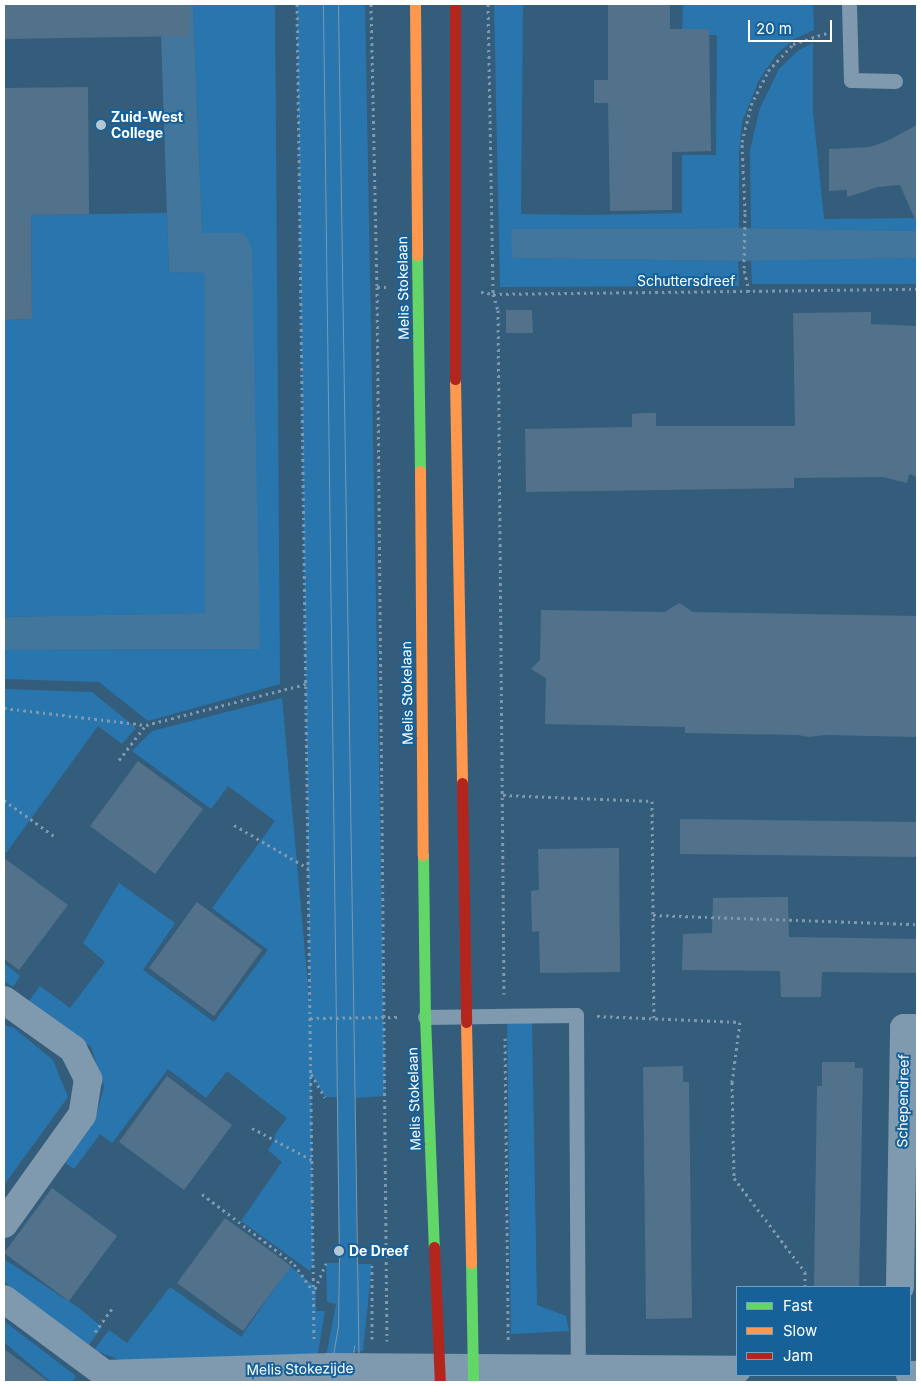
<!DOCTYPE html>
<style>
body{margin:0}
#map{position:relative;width:921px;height:1386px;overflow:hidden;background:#345d7c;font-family:Inter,sans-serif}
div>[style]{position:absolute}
.green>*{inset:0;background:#2976ae}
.water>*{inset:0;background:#43769d}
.building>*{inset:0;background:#52728b}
.path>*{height:3px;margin-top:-1.5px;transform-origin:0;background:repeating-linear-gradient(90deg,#7f99ae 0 2.5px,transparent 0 6.5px)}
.lane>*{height:15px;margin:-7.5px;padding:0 7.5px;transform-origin:7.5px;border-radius:7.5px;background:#7f99ae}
.street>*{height:28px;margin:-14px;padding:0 14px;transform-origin:14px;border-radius:14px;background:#7f99ae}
.fast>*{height:11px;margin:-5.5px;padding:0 5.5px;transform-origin:5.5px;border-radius:5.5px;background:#63d668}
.slow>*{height:11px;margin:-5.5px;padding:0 5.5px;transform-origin:5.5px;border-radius:5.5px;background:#ff974d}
.jam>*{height:11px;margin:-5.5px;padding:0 5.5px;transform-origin:5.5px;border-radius:5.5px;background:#b3261e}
.tram>*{height:1px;margin:-0.5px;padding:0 0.5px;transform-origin:0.5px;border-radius:0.5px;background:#7f98ac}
.dots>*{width:14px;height:14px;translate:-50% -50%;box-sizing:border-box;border:2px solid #176199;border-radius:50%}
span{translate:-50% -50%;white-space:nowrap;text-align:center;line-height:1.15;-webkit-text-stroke:4px #176199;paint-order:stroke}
.poi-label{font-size:14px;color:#fff;font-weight:700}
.left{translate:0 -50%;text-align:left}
.street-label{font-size:14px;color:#fff}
.frame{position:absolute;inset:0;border:5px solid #fff;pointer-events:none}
.legend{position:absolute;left:736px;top:1286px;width:175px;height:90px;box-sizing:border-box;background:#176199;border:1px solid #74a0c2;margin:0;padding:6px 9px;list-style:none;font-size:15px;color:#fff}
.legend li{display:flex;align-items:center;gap:10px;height:25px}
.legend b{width:25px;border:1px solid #74a0c2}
.scale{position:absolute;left:748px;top:20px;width:84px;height:22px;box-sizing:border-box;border:2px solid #fff;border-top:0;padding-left:6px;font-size:15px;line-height:18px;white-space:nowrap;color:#fff;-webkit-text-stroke:4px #176199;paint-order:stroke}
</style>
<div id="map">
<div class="green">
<div style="clip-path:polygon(193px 4px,275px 4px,280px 684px,148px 721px,99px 682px,4px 679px,4px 650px,260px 649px,243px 233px,202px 234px)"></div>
<div style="clip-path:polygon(297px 4px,365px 4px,385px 1096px,355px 1098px,357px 1264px,372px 1264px,363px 1351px,326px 1357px,336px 1304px,327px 1302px,326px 1263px,339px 1263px,337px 1097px,325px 1097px,311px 1074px,313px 1263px,310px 1271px,241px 1221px,282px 1162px,268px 1150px,274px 1140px,275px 1134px,287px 1118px,227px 1071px,206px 1098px,168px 1069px,112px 1143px,100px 1134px,74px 1169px,61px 1160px,96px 1116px,104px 1087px,91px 1047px,29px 1001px,40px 986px,70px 1008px,105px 962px,83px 943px,119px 883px,175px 923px,143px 970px,214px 1022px,268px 950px,212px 908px,275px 821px,228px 786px,211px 809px,132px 751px,152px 731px,282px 698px,310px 1008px)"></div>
<div style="clip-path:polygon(494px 4px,523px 4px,521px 214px,589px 215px,682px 213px,682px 155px,716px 155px,717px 35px,682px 35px,683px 4px,813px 4px,814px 30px,794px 39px,776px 55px,759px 80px,742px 122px,739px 154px,739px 228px,512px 229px,512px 258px,738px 261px,739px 286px,500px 287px)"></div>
<div style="clip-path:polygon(813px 43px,813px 112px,824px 219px,917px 218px,917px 231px,751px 228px,750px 150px,760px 108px,779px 69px,799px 50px)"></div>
<div style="clip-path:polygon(167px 213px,169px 272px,205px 273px,205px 613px,4px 617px,4px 320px,32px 319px,31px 215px)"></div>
<div style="clip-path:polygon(917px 258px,917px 284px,752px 284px,751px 260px)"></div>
<div style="clip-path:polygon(4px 689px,92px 692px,136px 728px,122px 744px,98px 726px,6px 853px,4px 851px)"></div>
<div style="clip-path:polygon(4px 963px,20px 976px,13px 987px,4px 981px)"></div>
<div style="clip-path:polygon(532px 1022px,537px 1305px,566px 1316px,569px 1331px,511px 1334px,507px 1023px)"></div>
<div style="clip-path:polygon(4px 1025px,14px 1028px,53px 1060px,68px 1097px,4px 1185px)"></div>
<div style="clip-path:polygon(4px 1259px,79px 1308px,102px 1327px,88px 1346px,11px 1288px,4px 1280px)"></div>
<div style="clip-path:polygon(290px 1266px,316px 1287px,316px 1311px,325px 1311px,317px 1359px,120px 1360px,94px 1350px,109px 1330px,127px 1343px,170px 1287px,241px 1337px)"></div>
<div style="clip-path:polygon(4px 1321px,76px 1376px,72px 1382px,51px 1382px,4px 1342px)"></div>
</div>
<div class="water">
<div style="clip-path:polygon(160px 4px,193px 4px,202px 233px,243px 233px,249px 240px,252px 251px,260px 649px,4px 650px,4px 617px,205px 613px,205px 273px,169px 272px)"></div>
<div style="clip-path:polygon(744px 228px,917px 231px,917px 258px,738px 261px,512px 258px,511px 229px)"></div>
</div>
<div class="building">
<div style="clip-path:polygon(4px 4px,190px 4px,190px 36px,4px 39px)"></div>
<div style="clip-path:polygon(608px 4px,670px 4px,670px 29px,709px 29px,711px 151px,672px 152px,672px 210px,610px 211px,608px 103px,594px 103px,594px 80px,608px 80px)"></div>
<div style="clip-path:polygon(88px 87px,89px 214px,31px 215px,32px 319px,4px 320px,4px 88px)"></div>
<div style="clip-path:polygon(917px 125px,917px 224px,900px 185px,878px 187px,847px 197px,847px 190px,829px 191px,829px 149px,870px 147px,887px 141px)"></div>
<div style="clip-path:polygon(506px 310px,532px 310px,533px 333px,506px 333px)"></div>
<div style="clip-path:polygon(871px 312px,871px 324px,917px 326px,917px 477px,909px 474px,907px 483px,883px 477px,794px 478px,794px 488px,526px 492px,525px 429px,632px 427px,632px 414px,645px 413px,656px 413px,656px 426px,795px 426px,793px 313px)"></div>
<div style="clip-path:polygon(679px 603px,693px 612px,917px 616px,917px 737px,825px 735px,809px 737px,798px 735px,685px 733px,685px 727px,545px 724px,546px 678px,531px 669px,540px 660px,541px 610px,665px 612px)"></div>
<div style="clip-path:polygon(138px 761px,203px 809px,155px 874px,90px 826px)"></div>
<div style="clip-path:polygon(680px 819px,917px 822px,917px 857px,680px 854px)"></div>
<div style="clip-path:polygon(619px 848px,620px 972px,540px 973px,539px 931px,532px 932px,531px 891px,539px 890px,538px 849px)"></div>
<div style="clip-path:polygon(4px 858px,68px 905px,19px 970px,4px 959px)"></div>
<div style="clip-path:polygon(788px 897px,789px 937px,917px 939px,917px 973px,822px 972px,821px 997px,781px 997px,780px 971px,682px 970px,683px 934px,712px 933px,713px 898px)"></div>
<div style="clip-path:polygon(197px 902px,262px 950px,214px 1016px,149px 968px)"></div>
<div style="clip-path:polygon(822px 1062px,855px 1062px,855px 1068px,863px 1068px,859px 1287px,814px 1287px,817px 1086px,822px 1086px)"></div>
<div style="clip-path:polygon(683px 1066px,683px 1082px,689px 1082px,692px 1318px,646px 1319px,643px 1067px)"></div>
<div style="clip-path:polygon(167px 1076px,232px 1125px,184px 1190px,119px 1142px)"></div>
<div style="clip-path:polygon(52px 1188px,117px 1236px,69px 1301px,4px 1253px)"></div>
<div style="clip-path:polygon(225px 1218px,291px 1266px,243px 1331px,177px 1283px)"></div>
<div style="clip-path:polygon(4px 1349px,49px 1382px,4px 1382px)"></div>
</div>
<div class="path">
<div style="left:297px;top:4px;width:1336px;rotate:89.27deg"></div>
<div style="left:371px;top:4px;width:283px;rotate:88.8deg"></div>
<div style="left:377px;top:287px;width:1054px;rotate:89.46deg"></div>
<div style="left:488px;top:4px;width:290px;rotate:89deg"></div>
<div style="left:493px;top:294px;width:17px;rotate:73deg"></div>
<div style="left:498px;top:310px;width:684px;rotate:89.5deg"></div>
<div style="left:377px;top:287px;width:13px"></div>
<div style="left:481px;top:292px;width:12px;rotate:9deg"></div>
<div style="left:493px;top:294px;width:424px;rotate:-0.7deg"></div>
<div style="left:749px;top:292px;width:25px;rotate:-102deg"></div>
<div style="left:744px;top:268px;width:56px;rotate:-89deg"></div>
<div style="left:745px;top:212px;width:70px;rotate:-92.5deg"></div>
<div style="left:742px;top:142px;width:38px;rotate:-76deg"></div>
<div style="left:751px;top:105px;width:38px;rotate:-63deg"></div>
<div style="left:768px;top:71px;width:37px;rotate:-47deg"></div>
<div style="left:793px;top:44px;width:39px;rotate:-18deg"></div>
<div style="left:4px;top:708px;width:143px;rotate:6.8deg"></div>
<div style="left:146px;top:725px;width:165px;rotate:-14.4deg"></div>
<div style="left:119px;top:760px;width:44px;rotate:-52.4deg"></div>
<div style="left:503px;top:795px;width:149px;rotate:2.3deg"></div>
<div style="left:652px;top:801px;width:217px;rotate:89.5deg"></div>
<div style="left:4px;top:800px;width:62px;rotate:35.8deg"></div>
<div style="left:234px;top:825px;width:86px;rotate:30.2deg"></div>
<div style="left:653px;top:915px;width:264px;rotate:2deg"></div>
<div style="left:597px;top:1016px;width:143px;rotate:2.4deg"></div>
<div style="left:740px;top:1022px;width:61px;rotate:97.6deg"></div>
<div style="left:732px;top:1082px;width:96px;rotate:88.8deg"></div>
<div style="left:734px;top:1178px;width:118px;rotate:52.9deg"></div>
<div style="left:805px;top:1272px;width:15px;rotate:90deg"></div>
<div style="left:310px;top:1018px;width:87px;rotate:-0.7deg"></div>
<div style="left:505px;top:1038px;width:304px;rotate:89.4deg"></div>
<div style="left:311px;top:1074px;width:27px;rotate:59deg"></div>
<div style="left:252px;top:1128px;width:68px;rotate:28.1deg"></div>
<div style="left:202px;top:1194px;width:116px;rotate:37.3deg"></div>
<div style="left:294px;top:1264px;width:33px;rotate:55deg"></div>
<div style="left:315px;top:1289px;width:28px;rotate:-67deg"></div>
<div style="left:95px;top:1332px;width:31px;rotate:-54deg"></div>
<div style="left:372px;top:1339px;width:75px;rotate:-90deg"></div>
</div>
<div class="lane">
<div style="left:849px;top:4px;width:76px;rotate:88.5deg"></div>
<div style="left:851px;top:80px;width:44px;rotate:1.3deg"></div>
<div style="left:425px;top:1017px;width:151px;rotate:-0.8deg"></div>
<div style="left:576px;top:1015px;width:353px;rotate:89.7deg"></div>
</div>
<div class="street">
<div style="left:4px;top:1000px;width:85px;rotate:35.4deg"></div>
<div style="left:73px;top:1049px;width:34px;rotate:63deg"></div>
<div style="left:88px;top:1079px;width:36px;rotate:99deg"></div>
<div style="left:82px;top:1115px;width:134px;rotate:125.6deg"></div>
<div style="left:900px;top:1287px;width:259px;rotate:-89.1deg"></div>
<div style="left:904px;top:1028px;width:13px"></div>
<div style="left:4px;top:1299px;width:126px;rotate:36.6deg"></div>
<div style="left:105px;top:1374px;width:224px;rotate:-1.8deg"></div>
<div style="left:329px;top:1367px;width:408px;rotate:0.4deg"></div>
<div style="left:910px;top:1375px;width:7px"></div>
</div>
<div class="fast">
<div style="left:417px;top:255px;width:216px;rotate:89.2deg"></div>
<div style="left:423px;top:855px;width:162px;rotate:89.3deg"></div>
<div style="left:425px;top:1017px;width:230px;rotate:87.8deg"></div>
<div style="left:471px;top:1263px;width:119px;rotate:89deg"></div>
</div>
<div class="slow">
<div style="left:415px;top:4px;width:251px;rotate:89.5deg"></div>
<div style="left:455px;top:379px;width:404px;rotate:89deg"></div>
<div style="left:420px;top:471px;width:384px;rotate:89.6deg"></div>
<div style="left:466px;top:1022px;width:241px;rotate:88.8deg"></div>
</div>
<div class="jam">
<div style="left:455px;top:379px;width:375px;rotate:-90deg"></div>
<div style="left:462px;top:783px;width:239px;rotate:89deg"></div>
<div style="left:434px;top:1247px;width:135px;rotate:87.5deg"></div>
</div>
<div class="tram">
<div style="left:338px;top:4px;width:1378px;rotate:89.13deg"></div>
<div style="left:317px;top:1382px;width:19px;rotate:-51deg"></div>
<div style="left:329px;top:1367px;width:19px;rotate:-74deg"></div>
<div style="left:334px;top:1349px;width:23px;rotate:-80deg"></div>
<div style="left:338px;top:1326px;width:63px;rotate:-89.1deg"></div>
<div style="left:339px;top:1263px;width:1259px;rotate:-90.73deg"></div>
<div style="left:349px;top:1382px;width:37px;rotate:-82deg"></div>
</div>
<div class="dots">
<div style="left:101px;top:125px;background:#b8c6d1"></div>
<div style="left:339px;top:1251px;background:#b8c6d1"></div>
</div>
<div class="poi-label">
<span class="left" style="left:111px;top:125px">Zuid-West<br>College</span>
<span class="left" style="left:349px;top:1251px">De Dreef</span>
</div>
<div class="street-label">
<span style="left:686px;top:281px">Schuttersdreef</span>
<span style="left:403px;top:288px;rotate:-91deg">Melis Stokelaan</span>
<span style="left:407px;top:693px;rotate:-91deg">Melis Stokelaan</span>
<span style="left:414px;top:1099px;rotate:-92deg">Melis Stokelaan</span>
<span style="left:903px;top:1101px;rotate:-89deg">Schependreef</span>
<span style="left:300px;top:1369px;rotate:-1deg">Melis Stokezijde</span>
</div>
<div class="frame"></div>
<ul class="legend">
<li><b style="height:6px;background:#63d668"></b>Fast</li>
<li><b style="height:6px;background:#ff974d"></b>Slow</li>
<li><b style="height:6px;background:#b3261e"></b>Jam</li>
</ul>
<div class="scale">20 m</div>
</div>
